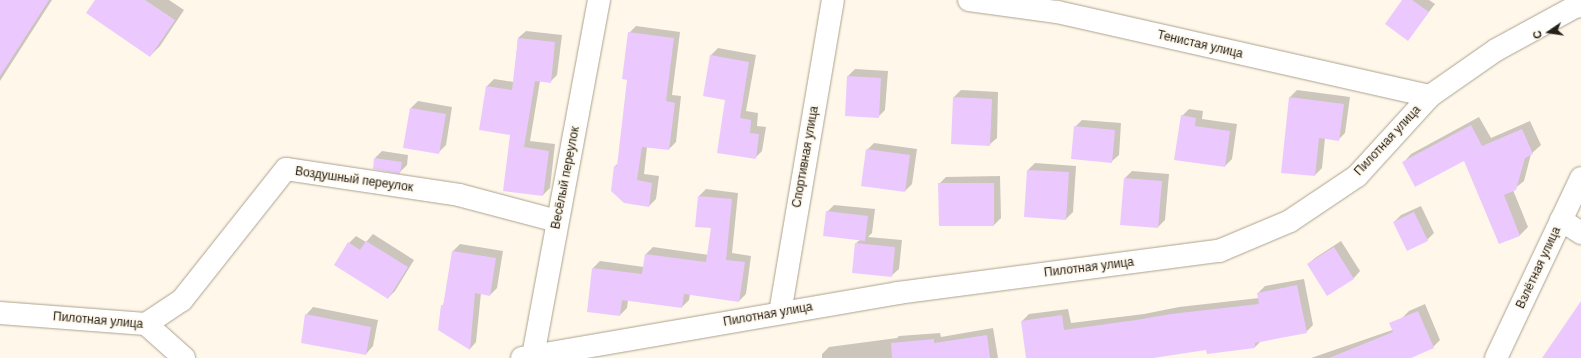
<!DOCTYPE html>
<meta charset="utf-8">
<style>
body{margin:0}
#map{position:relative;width:1581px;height:358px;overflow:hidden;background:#fef7ea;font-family:Arial,sans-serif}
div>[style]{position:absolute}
.shadow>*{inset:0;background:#0003}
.building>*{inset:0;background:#ebc9fe}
.roads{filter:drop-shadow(0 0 1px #aca28e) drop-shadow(0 0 1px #aca28e)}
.minor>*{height:22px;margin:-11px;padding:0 11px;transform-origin:11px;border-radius:11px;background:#fff}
span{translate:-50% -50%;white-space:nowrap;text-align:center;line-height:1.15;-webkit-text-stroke:3px #fef7ea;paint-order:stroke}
.street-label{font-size:12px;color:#252119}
.north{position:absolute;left:1529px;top:12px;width:40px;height:40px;-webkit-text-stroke:3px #fef7ea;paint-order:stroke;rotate:257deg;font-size:11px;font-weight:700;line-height:16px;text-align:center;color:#252119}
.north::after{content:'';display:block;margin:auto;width:14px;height:18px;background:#252119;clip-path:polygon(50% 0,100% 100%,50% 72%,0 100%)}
</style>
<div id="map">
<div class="shadow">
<div style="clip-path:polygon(0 0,52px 0,0 81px)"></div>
<div style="clip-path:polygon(96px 0,169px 0,184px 10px,160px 46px,150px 56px)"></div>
<div style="clip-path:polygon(1403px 0,1429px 0,1435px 4px,1408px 39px)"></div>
<div style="clip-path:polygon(636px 26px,680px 32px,672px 95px,681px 96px,676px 142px,669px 149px,647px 147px,644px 174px,659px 176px,656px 199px,649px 206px,615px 166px,619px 163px,628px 79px,629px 33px)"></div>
<div style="clip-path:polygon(526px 31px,562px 35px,557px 75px,550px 82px,540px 81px,530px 141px,555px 144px,550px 188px,543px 195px,511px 134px,480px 129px,487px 86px,494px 79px,514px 82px,518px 38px)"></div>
<div style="clip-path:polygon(718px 48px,756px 55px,746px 111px,758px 113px,757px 126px,766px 127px,762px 151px,755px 158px,726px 99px,711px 55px)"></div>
<div style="clip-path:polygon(855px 69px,888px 71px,885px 110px,878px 117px,848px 76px)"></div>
<div style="clip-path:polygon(961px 90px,998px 92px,997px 138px,989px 145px,954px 97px)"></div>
<div style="clip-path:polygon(1297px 90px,1350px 97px,1345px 133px,1338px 140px,1325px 138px,1322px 168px,1315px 175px,1282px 172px,1290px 97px)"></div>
<div style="clip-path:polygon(418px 101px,452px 107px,446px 145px,439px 152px,404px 147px,411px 108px)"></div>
<div style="clip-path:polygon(1189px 109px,1203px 111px,1202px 119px,1237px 124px,1232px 159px,1225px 166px,1182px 116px)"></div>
<div style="clip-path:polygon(1479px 117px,1491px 138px,1530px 121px,1541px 145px,1531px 154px,1524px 181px,1513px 190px,1528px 227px,1520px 235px,1499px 243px,1464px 159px,1403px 163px,1411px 154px)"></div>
<div style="clip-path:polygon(1082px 120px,1121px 123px,1119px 155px,1111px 162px,1075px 127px)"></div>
<div style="clip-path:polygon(874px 143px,917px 149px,912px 184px,905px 191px,867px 150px)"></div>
<div style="clip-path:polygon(382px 151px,408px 155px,407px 165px,400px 172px,375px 158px)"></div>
<div style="clip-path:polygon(1035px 163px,1076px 166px,1073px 212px,1066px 219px,1026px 216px,1028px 170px)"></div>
<div style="clip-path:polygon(1132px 171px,1169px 174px,1165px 220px,1158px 227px,1121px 224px,1125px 178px)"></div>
<div style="clip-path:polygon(1000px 176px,1001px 218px,994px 225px,939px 184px,946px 177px)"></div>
<div style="clip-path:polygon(706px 189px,738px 193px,732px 253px,751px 256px,746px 294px,739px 301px,690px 294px,689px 300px,682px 307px,628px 300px,627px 308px,620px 315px,593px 268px,600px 261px,644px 267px,646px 254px,653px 247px,709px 255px,713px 228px,699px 196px)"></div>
<div style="clip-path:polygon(834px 205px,875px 209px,872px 233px,868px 237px,902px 240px,899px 269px,891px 276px,856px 243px,860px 240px,827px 212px)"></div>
<div style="clip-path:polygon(1421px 206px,1434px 233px,1427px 240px,1394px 222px,1401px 215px)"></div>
<div style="clip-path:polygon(373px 234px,414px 260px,395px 291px,388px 298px,349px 243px,356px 236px,366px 242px)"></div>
<div style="clip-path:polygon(1341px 241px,1360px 271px,1354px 278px,1308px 264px,1315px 258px)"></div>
<div style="clip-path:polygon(460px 244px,503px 251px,497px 288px,490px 295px,481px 293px,476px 342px,470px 349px,442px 306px,444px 303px,453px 251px)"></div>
<div style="clip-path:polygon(1304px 279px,1313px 325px,1306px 332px,1261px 341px,1255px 347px,1207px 348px,1147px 358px,1027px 358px,1022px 321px,1029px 314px,1068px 309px,1071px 323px,1144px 314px,1179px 307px,1259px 298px,1258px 293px,1265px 286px)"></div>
<div style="clip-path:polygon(1425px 304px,1440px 340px,1433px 347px,1408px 358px,1311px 358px,1404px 326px,1402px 318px,1409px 311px)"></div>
<div style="clip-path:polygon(313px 307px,378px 320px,373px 346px,366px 354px,306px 315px)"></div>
<div style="clip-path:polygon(993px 328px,998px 358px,822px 358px,822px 354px,829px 347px,897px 338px,899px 336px,940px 333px,941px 337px)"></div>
</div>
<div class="building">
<div style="clip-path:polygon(0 0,49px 0,0 76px)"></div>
<div style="clip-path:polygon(95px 0,145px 0,175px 20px,150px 57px,86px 13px)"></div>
<div style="clip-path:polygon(1402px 0,1412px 0,1429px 12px,1408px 41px,1385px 24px)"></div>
<div style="clip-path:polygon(628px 32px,674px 38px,666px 101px,675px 103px,669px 150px,642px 147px,637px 180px,652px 183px,649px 207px,624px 203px,611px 191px,614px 166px,617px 166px,627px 80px,622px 79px)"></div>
<div style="clip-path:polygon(518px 38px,555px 42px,551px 83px,535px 81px,524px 147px,549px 151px,543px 196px,503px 191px,510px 135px,479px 130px,486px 86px,512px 90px)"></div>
<div style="clip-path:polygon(710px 55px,749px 62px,740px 118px,751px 120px,750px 133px,759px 134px,756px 159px,717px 153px,725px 100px,703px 96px)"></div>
<div style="clip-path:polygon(847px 76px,881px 78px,879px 118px,845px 116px)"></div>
<div style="clip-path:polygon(953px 97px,992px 99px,990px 146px,951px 144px)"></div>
<div style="clip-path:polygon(1289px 97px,1344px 104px,1339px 141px,1319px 138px,1315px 176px,1281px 173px)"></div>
<div style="clip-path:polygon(410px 108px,446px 114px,439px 154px,403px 148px)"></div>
<div style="clip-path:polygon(1181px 115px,1196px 118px,1195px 126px,1230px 131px,1225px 167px,1174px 160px)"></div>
<div style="clip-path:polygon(1471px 125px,1482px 146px,1522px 129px,1533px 154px,1525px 158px,1516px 190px,1504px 195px,1520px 236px,1499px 244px,1464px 161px,1415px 187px,1402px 162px)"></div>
<div style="clip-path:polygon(1074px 126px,1115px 130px,1112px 163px,1071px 159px)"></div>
<div style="clip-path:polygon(866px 149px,910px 155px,905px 192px,861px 186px)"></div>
<div style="clip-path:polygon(374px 158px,402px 162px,400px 174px,373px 169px)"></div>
<div style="clip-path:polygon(1027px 170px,1069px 172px,1066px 220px,1024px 217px)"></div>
<div style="clip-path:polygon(1124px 178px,1162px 181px,1158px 228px,1120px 225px)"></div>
<div style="clip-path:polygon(938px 183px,994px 183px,994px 226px,939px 226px)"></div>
<div style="clip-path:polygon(698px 196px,732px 199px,726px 260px,745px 262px,739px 302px,684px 294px,682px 308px,622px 300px,620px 316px,587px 312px,592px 268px,642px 274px,645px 254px,706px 262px,711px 228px,695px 227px)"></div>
<div style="clip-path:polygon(826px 211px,868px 216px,865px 241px,823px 236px)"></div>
<div style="clip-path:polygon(1414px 212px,1428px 241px,1407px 251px,1393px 222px)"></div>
<div style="clip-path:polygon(366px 241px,408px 267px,388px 299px,334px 265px,348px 242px,360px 250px)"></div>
<div style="clip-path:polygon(855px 243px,895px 247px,892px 277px,852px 273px)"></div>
<div style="clip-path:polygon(1334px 247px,1354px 279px,1327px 296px,1307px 264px)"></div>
<div style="clip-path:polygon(452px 251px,496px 258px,490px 296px,475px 293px,470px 350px,438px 330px,441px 305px,443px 306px)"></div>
<div style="clip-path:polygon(1297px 285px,1307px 333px,1255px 343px,1255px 348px,1207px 354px,1206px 350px,1153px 358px,1026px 358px,1021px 321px,1062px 315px,1064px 330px,1136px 320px,1171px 314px,1259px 304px,1257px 293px)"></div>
<div style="clip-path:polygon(1581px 301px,1581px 358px,1542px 358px)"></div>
<div style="clip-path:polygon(1418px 311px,1434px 348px,1411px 358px,1329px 358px,1393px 332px,1389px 323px)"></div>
<div style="clip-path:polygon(305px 314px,371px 327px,366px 355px,301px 343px)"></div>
<div style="clip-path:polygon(987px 335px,990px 358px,892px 358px,891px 343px,934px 339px,934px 343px)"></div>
</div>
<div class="roads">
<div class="minor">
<div style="left:969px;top:0;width:89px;rotate:7.8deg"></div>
<div style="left:1057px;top:12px;width:382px;rotate:12.7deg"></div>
<div style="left:1561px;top:220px;width:24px;rotate:33deg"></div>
<div style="left:0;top:313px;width:146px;rotate:4.3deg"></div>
<div style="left:146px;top:324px;width:51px;rotate:41.8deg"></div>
<div style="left:780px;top:313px;width:317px;rotate:-80.4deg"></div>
<div style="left:146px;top:324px;width:43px;rotate:-33.7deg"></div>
<div style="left:182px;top:300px;width:167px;rotate:-51.6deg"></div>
<div style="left:286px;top:169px;width:175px;rotate:8.5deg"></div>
<div style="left:459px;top:195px;width:101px;rotate:14.9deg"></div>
<div style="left:533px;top:356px;width:362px;rotate:-79.5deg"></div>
<div style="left:522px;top:358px;width:382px;rotate:-9.8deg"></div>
<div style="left:898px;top:293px;width:324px;rotate:-7.5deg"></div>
<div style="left:1219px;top:251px;width:77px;rotate:-22.9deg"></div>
<div style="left:1290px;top:221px;width:81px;rotate:-33.9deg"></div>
<div style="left:1357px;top:176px;width:108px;rotate:-47.6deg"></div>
<div style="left:1430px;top:96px;width:80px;rotate:-34.9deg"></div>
<div style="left:1496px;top:50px;width:90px;rotate:-28.6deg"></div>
<div style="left:1575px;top:7px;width:6px;rotate:-9deg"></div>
<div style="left:1496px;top:358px;width:199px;rotate:-64.7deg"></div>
</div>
</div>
<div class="street-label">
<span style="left:1200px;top:45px;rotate:13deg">Тенистая улица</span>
<span style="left:1388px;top:141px;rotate:-47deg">Пилотная улица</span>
<span style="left:806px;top:157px;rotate:-80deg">Спортивная улица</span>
<span style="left:566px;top:178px;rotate:-79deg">Весёлый переулок</span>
<span style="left:354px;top:180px;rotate:8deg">Воздушный переулок</span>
<span style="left:1089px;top:268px;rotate:-7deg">Пилотная улица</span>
<span style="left:1539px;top:268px;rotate:-65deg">Взлётная улица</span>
<span style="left:768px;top:315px;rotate:-10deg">Пилотная улица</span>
<span style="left:98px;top:321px;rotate:5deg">Пилотная улица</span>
</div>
<div class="north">С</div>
</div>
